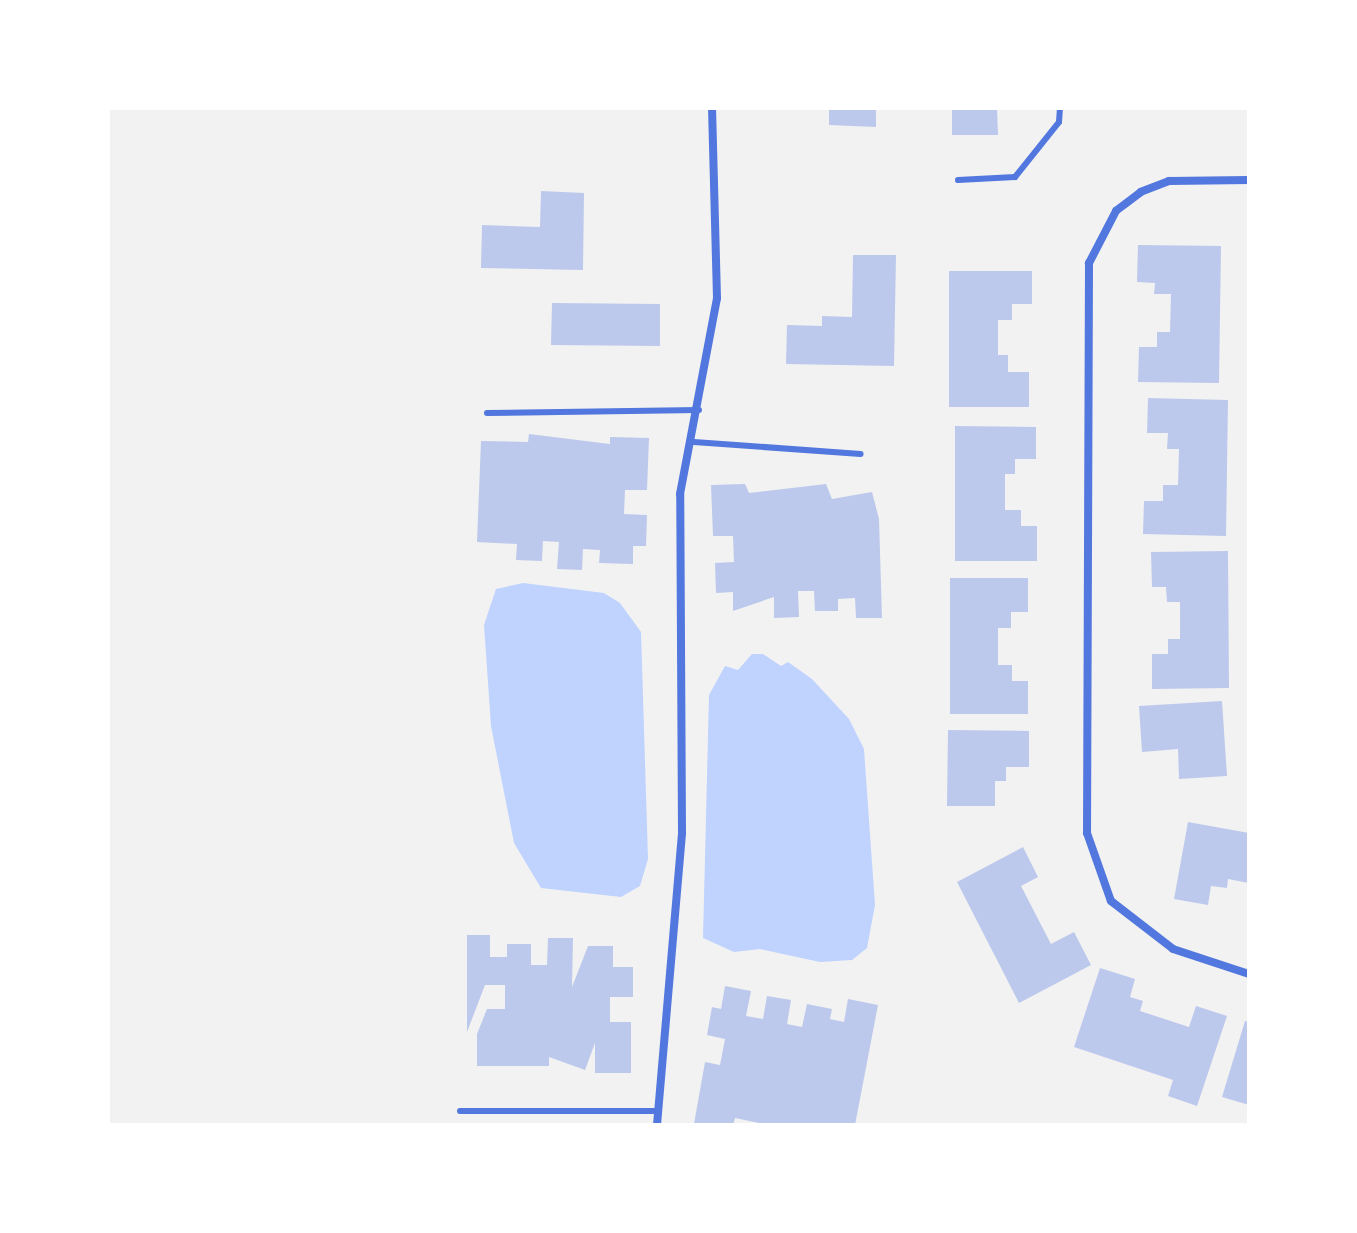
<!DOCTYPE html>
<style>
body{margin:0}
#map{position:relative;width:1357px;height:1233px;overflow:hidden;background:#f2f2f2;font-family:Overpass,sans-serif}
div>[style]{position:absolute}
.water>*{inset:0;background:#bfd3fe}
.building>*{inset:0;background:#bdc9ec}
.service>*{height:6px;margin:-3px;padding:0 3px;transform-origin:3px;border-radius:3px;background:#5277de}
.minor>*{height:8px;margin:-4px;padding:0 4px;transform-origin:4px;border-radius:4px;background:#5277de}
span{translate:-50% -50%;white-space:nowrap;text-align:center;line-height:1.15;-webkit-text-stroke:8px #fff;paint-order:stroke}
.frame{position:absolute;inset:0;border:110px solid #fff;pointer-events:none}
</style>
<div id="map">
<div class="water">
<div style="clip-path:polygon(523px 583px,604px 593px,620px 603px,641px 632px,648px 859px,640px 886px,621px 897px,541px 888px,514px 843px,491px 726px,484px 625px,496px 589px)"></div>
<div style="clip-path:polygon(752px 654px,763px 654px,781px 666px,788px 662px,812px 679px,849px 719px,864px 749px,875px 905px,867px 948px,852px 960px,820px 962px,760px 949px,734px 952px,703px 938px,709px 695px,725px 666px,738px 670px)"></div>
</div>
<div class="building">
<div style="clip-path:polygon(829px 108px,876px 108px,876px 127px,829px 125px)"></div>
<div style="clip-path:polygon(952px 108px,997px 108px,998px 135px,952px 135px)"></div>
<div style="clip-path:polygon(541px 191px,584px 193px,583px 270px,481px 268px,482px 225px,540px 227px)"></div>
<div style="clip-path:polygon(1138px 245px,1221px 246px,1219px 383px,1138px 382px,1139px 347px,1157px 347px,1157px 332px,1170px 332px,1171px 294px,1154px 294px,1155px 283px,1137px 282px)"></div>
<div style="clip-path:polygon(853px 255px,896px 255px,894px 366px,786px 364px,787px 325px,822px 326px,822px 316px,852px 317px)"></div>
<div style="clip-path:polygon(949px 271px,1032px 271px,1032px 304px,1012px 304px,1012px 320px,998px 320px,998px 355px,1008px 355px,1008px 372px,1029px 372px,1029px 407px,949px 407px)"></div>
<div style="clip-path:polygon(552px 303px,660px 304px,660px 346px,551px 345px)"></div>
<div style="clip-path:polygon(1148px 398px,1228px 400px,1226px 536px,1143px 534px,1144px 501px,1163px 501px,1163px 485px,1178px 485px,1179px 449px,1167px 449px,1168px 433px,1147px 433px)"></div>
<div style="clip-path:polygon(955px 426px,1036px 427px,1036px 459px,1015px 459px,1015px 474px,1005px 474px,1005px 510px,1021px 510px,1021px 526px,1037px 526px,1037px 561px,955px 561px)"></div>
<div style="clip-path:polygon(529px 434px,610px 444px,610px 437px,649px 438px,647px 490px,625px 490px,624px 514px,647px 515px,646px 546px,633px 546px,633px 564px,599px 563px,600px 550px,583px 549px,582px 570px,557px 569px,559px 542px,543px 541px,542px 561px,516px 560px,517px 544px,477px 542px,481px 441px,528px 442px)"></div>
<div style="clip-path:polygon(745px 484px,749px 493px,826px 484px,832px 499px,872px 492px,879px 519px,882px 618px,856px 618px,855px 598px,838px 599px,838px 611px,815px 611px,814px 591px,798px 591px,799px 617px,774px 618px,774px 597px,733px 611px,733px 592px,716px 593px,715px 563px,734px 562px,733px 536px,713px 536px,711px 485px)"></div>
<div style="clip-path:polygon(1228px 551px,1229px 688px,1152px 689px,1152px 654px,1168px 654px,1168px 639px,1180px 639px,1180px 602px,1167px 602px,1166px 587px,1152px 587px,1151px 552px)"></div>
<div style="clip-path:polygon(950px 578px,1028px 578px,1028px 612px,1011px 612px,1011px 628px,998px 628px,998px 665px,1012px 665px,1012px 681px,1028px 681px,1028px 714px,950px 714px)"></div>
<div style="clip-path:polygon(1222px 701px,1227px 776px,1179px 779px,1178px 749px,1142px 752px,1139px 706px)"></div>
<div style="clip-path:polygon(948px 730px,1029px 731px,1029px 767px,1006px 767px,1006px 781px,995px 781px,995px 806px,947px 806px)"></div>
<div style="clip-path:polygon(1188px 822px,1249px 833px,1249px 883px,1228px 879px,1227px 888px,1211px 886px,1208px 905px,1174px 899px)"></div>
<div style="clip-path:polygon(1023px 847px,1038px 877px,1021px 886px,1051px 944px,1074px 932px,1091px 965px,1019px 1003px,957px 882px)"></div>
<div style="clip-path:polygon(467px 935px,490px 935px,490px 957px,507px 957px,507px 944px,531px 944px,531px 965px,547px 965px,548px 938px,573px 938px,572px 987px,588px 946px,613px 946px,613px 967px,633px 967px,633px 997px,610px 997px,610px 1022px,631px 1022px,631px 1073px,595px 1073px,595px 1043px,585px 1070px,549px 1057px,549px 1066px,477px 1066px,477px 1034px,487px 1009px,505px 1009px,505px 985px,485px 985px,467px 1032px)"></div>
<div style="clip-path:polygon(1100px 968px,1135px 979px,1130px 997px,1143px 1001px,1140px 1011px,1189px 1027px,1196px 1006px,1227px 1016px,1197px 1106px,1168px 1096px,1173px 1080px,1074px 1047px)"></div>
<div style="clip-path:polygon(725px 986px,751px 991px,746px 1016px,763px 1019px,767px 996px,791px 1000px,787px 1024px,802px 1027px,807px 1004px,832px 1009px,830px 1019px,844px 1022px,848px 999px,878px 1005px,855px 1125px,769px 1125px,735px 1118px,733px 1125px,694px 1124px,705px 1062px,720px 1065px,725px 1039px,707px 1035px,712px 1007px,721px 1009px)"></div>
<div style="clip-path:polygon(1245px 1021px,1249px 1022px,1249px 1105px,1222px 1097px)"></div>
</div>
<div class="service">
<div style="left:958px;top:180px;width:57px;rotate:-3deg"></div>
<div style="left:1015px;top:177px;width:70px;rotate:-51.3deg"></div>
<div style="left:1059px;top:122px;width:14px;rotate:-86deg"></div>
<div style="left:487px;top:413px;width:212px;rotate:-0.8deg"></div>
<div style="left:694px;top:442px;width:167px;rotate:4.1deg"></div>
<div style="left:460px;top:1111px;width:197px"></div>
</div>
<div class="minor">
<div style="left:1249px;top:180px;width:80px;rotate:179.3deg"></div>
<div style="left:1169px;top:181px;width:30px;rotate:159deg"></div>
<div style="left:1141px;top:192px;width:31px;rotate:143deg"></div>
<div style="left:1116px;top:211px;width:59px;rotate:117.4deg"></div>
<div style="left:1089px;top:263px;width:570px;rotate:90.2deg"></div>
<div style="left:1087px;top:833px;width:72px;rotate:70.6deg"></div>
<div style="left:1111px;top:901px;width:78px;rotate:37.7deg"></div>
<div style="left:1173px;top:949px;width:80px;rotate:18.2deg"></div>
<div style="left:657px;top:1125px;width:293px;rotate:-85.1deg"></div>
<div style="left:682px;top:833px;width:339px;rotate:-90.3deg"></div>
<div style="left:680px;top:494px;width:199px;rotate:-79.3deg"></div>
<div style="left:717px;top:298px;width:190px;rotate:-91.5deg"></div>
</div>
<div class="frame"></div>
</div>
